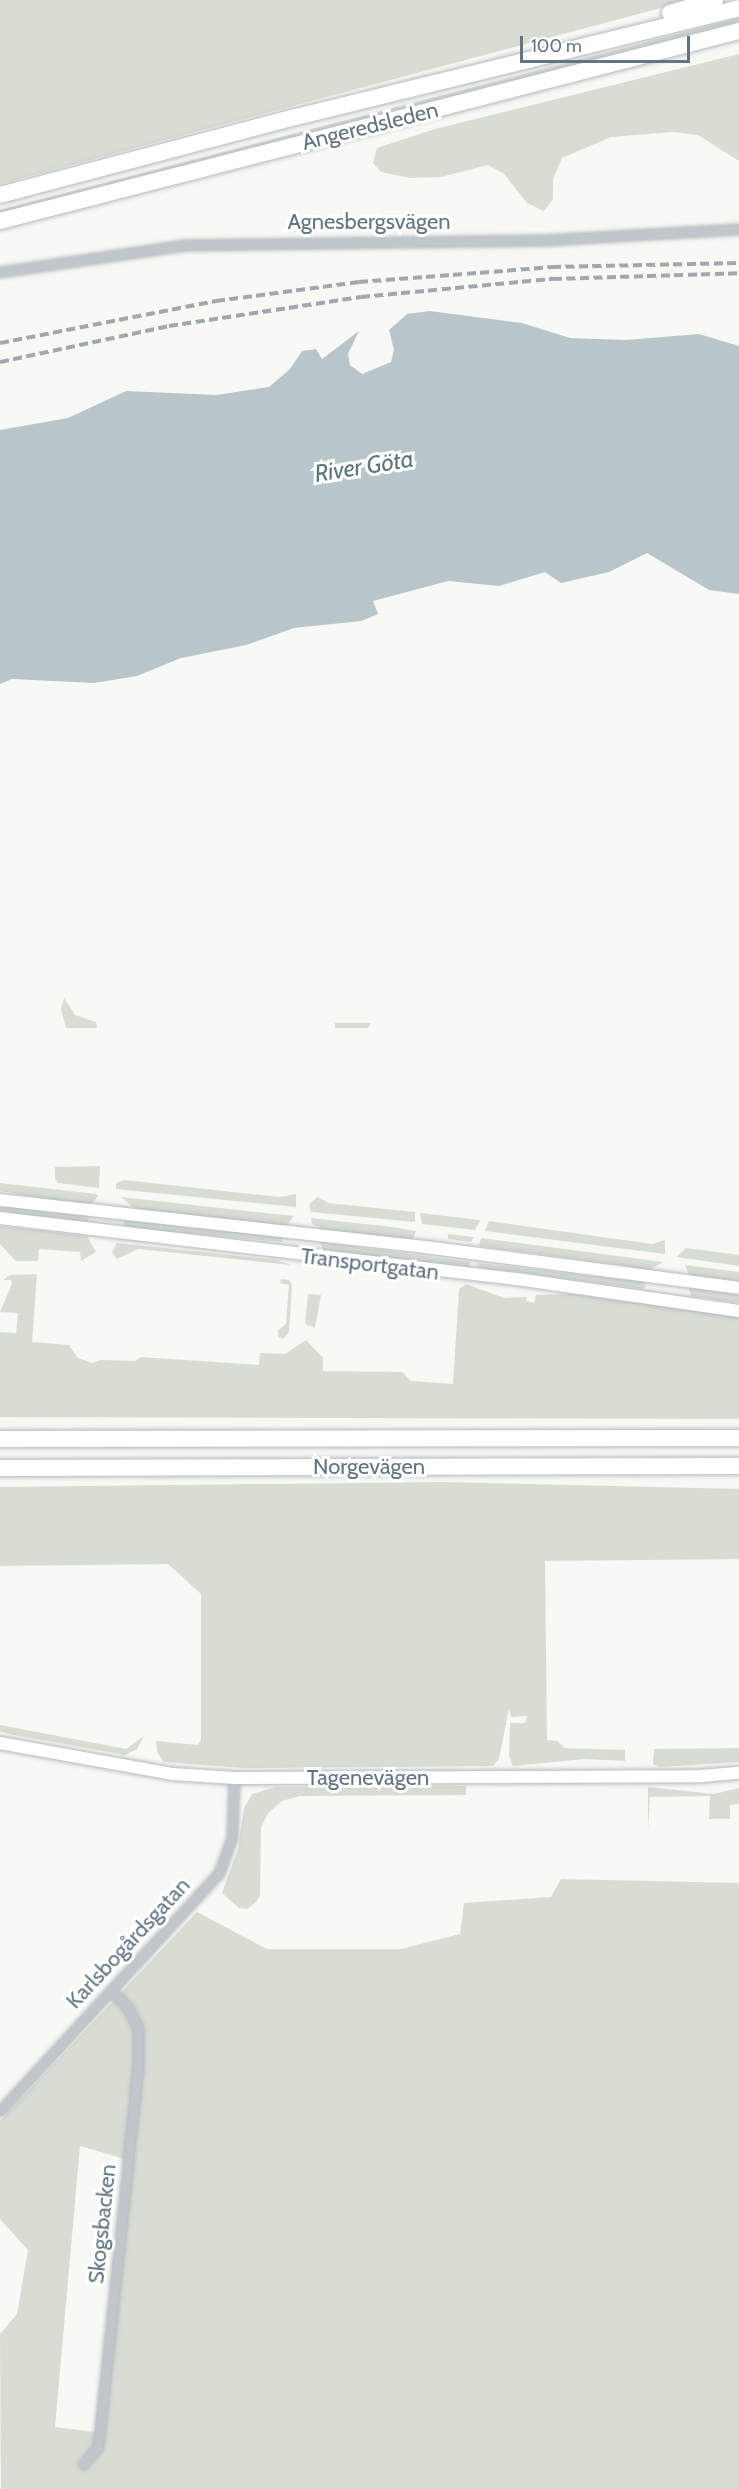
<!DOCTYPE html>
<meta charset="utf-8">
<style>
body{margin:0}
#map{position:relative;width:739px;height:2489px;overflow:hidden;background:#f8f8f5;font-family:Cabin,sans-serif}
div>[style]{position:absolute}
.green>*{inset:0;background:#d8ddd4}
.water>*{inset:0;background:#b8c6c9}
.roads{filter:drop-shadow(0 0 2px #b3babe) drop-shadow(0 0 2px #b3babe)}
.street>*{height:9px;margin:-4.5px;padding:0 4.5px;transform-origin:4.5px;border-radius:4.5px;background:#c1c6ca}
.secondary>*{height:12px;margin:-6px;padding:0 6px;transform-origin:6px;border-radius:6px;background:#fff}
.highway>*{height:16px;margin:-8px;padding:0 8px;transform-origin:8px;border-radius:8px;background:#fff}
.rail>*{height:4px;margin-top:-2px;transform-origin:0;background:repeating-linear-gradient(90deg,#a0a8ae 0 9px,transparent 0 13.5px)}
span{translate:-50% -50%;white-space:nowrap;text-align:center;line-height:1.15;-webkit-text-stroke:6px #fff;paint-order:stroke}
.street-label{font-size:22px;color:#627581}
.water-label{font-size:24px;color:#5d767c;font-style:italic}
.scale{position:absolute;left:520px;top:36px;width:170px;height:27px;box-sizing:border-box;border:3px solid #627581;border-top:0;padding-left:8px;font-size:18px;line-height:21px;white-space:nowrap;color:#627581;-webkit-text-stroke:4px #fff;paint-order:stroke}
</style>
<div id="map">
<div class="green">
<div style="clip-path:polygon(0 0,691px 0,0 184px)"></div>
<div style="clip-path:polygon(739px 18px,739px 22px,0 213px,0 210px)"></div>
<div style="clip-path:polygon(739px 54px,739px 161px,698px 135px,673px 132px,611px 137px,562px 158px,553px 179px,553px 199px,544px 211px,527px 203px,504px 174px,488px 165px,441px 177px,410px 178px,381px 172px,373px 163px,377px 148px,435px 129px)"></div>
<div style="clip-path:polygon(64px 998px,75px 1015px,96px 1022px,97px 1028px,66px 1028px,61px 1009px)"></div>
<div style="clip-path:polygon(335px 1023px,371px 1023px,368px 1028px,335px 1028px)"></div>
<div style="clip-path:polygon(100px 1166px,99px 1188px,58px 1183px,55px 1179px,55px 1167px)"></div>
<div style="clip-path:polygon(124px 1180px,280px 1197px,296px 1194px,296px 1207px,116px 1189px,116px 1183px)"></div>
<div style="clip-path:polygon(0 1183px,96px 1194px,98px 1196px,91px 1205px,85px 1205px,0 1191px)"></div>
<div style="clip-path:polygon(121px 1197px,275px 1214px,294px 1216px,286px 1226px,269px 1224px,134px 1208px)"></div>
<div style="clip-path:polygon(318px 1197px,328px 1203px,415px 1212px,415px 1222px,311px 1212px,309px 1204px)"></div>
<div style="clip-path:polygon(0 1206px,84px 1215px,88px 1216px,88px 1222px,0 1214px)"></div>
<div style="clip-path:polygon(420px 1213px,479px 1220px,480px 1221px,475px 1230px,422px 1224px)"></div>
<div style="clip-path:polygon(311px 1218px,392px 1227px,416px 1231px,413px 1240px,322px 1229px,312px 1224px)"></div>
<div style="clip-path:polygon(124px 1220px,282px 1237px,282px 1242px,128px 1228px,124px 1226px)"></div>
<div style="clip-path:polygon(489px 1221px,652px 1244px,665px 1240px,665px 1254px,485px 1231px)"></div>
<div style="clip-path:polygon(0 1226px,87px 1236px,96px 1252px,81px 1261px,80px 1252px,39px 1249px,38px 1261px,16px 1261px,0 1244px)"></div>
<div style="clip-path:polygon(448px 1234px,473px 1237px,474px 1237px,471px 1242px,448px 1239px)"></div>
<div style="clip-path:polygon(481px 1238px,663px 1262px,646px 1272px,629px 1266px,479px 1246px)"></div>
<div style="clip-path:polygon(320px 1242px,470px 1262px,468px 1272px,445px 1264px,323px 1250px)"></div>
<div style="clip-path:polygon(117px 1243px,277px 1260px,291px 1265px,138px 1249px,117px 1259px,112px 1252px)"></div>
<div style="clip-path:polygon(686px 1248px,739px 1255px,739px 1266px,676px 1257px)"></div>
<div style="clip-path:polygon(478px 1263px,644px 1282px,646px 1286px,643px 1289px,501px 1270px,483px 1273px,476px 1272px)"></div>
<div style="clip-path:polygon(685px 1265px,739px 1272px,739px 1281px,689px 1275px)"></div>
<div style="clip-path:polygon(37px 1274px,32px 1342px,69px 1345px,78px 1358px,92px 1363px,101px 1360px,135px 1361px,141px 1357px,259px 1365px,260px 1353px,285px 1354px,306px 1340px,323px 1358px,323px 1371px,402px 1372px,411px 1381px,453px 1384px,459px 1289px,466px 1284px,504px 1298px,527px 1297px,526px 1301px,534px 1303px,536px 1295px,572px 1294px,739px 1316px,739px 1419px,0 1417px,0 1332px,16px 1333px,18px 1313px,0 1312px,12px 1284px,11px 1280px,3px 1280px,10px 1275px)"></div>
<div style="clip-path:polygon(281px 1279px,289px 1280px,292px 1285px,289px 1332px,283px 1339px,278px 1337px,278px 1330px,286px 1324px,289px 1285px,280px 1283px)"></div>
<div style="clip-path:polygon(689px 1288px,739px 1295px,739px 1303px,691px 1296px)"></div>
<div style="clip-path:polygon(308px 1294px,321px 1295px,315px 1328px,305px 1324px)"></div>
<div style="clip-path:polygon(442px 1482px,739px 1489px,739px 1559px,545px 1561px,547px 1740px,557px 1741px,565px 1748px,625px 1750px,625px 1761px,585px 1759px,513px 1766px,509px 1756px,510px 1723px,525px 1723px,527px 1716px,511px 1717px,509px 1708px,499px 1759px,493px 1766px,244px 1768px,164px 1762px,157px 1752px,156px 1741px,198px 1745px,201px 1740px,201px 1594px,168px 1564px,0 1566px,0 1487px)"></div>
<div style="clip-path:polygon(0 1725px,126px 1749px,144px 1736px,137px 1749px,125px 1755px,9px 1734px,0 1731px)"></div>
<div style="clip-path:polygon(739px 1748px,739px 1762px,660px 1767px,653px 1764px,654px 1749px)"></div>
<div style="clip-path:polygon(466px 1786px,466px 1795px,300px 1796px,282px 1801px,268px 1813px,261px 1828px,260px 1896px,256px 1902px,247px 1909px,239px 1908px,222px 1893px,238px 1849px,244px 1808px,252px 1794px,275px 1787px)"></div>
<div style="clip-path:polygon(648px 1787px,714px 1794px,739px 1788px,739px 1804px,730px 1805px,730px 1819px,709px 1819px,710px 1796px,650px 1797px,648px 1830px)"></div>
<div style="clip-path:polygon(evenodd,561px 1879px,739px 1883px,739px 2489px,1px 2489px,0 2334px,17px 2314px,28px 2250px,0 2219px,0 2121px,197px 1912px,267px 1949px,401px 1949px,460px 1934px,464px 1903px,551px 1897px,561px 1879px,80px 2146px,125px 2159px,95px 2432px,55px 2427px,80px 2146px)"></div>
</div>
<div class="water">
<div style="clip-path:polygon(430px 311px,522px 323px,570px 338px,626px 340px,699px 334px,739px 346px,739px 594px,709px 590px,647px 553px,609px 572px,561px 583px,545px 572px,499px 586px,448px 581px,373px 601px,378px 614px,361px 621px,294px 628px,246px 645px,181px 658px,137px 676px,94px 683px,12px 679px,0 684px,0 430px,68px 418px,126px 391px,216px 395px,269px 387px,290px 369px,302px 351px,316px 349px,322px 359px,359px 331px,348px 354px,350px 365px,362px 374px,391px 362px,394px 350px,389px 330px,407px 314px)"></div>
</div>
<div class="roads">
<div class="street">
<div style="left:0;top:272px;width:188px;rotate:-8.3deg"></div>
<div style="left:186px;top:245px;width:360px;rotate:-0.8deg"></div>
<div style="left:546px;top:240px;width:193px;rotate:-3.3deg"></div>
<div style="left:0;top:2111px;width:323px;rotate:-47.4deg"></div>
<div style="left:219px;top:1873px;width:38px;rotate:-70deg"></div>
<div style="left:232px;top:1837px;width:59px;rotate:-88.1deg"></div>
<div style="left:83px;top:2464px;width:23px;rotate:-49deg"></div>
<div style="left:98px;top:2447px;width:381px;rotate:-84deg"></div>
<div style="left:138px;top:2068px;width:40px;rotate:-90deg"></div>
<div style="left:138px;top:2028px;width:25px;rotate:-117deg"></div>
<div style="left:127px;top:2006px;width:22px;rotate:-137deg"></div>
</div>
<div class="secondary">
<div style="left:0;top:1200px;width:428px;rotate:6.3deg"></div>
<div style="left:425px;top:1247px;width:317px;rotate:7.4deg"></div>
<div style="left:0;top:1218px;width:528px;rotate:6.75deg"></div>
<div style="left:524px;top:1280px;width:217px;rotate:8.2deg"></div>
<div style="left:0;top:1743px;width:176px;rotate:10.2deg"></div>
<div style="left:173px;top:1774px;width:61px;rotate:3.8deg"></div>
<div style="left:234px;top:1778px;width:467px;rotate:-0.2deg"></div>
<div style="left:701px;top:1776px;width:38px;rotate:-5deg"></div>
</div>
<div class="highway">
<div style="left:670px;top:13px;width:47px;rotate:-16.1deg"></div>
<div style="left:0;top:195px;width:306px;rotate:-14.8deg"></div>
<div style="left:296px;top:117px;width:456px;rotate:-13.8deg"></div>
<div style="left:0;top:221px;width:763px;rotate:-14.42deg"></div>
<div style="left:0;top:1439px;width:739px;rotate:-0.08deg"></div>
<div style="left:0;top:1468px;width:739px;rotate:-0.16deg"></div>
</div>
</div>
<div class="rail">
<div style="left:0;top:343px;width:220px;rotate:-11deg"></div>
<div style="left:216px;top:301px;width:144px;rotate:-7.6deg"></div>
<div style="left:359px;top:282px;width:194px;rotate:-4.4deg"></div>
<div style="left:552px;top:267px;width:187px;rotate:-1.2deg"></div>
<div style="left:0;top:362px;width:173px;rotate:-12deg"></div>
<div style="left:169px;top:326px;width:194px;rotate:-8.6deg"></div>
<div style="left:361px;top:297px;width:193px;rotate:-5.4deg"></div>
<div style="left:553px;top:279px;width:186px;rotate:-1.8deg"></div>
</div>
<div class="street-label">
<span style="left:370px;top:126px;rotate:-14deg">Angeredsleden</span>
<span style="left:369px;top:222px">Agnesbergsvägen</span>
<span style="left:370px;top:1264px;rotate:7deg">Transportgatan</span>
<span style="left:369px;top:1467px">Norgevägen</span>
<span style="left:368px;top:1778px">Tagenevägen</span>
<span style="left:128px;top:1943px;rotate:-47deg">Karlsbogårdsgatan</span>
<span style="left:102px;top:2224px;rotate:-84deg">Skogsbacken</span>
</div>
<div class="water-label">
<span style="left:364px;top:466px;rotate:-9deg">River Göta</span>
</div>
<div class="scale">100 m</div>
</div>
